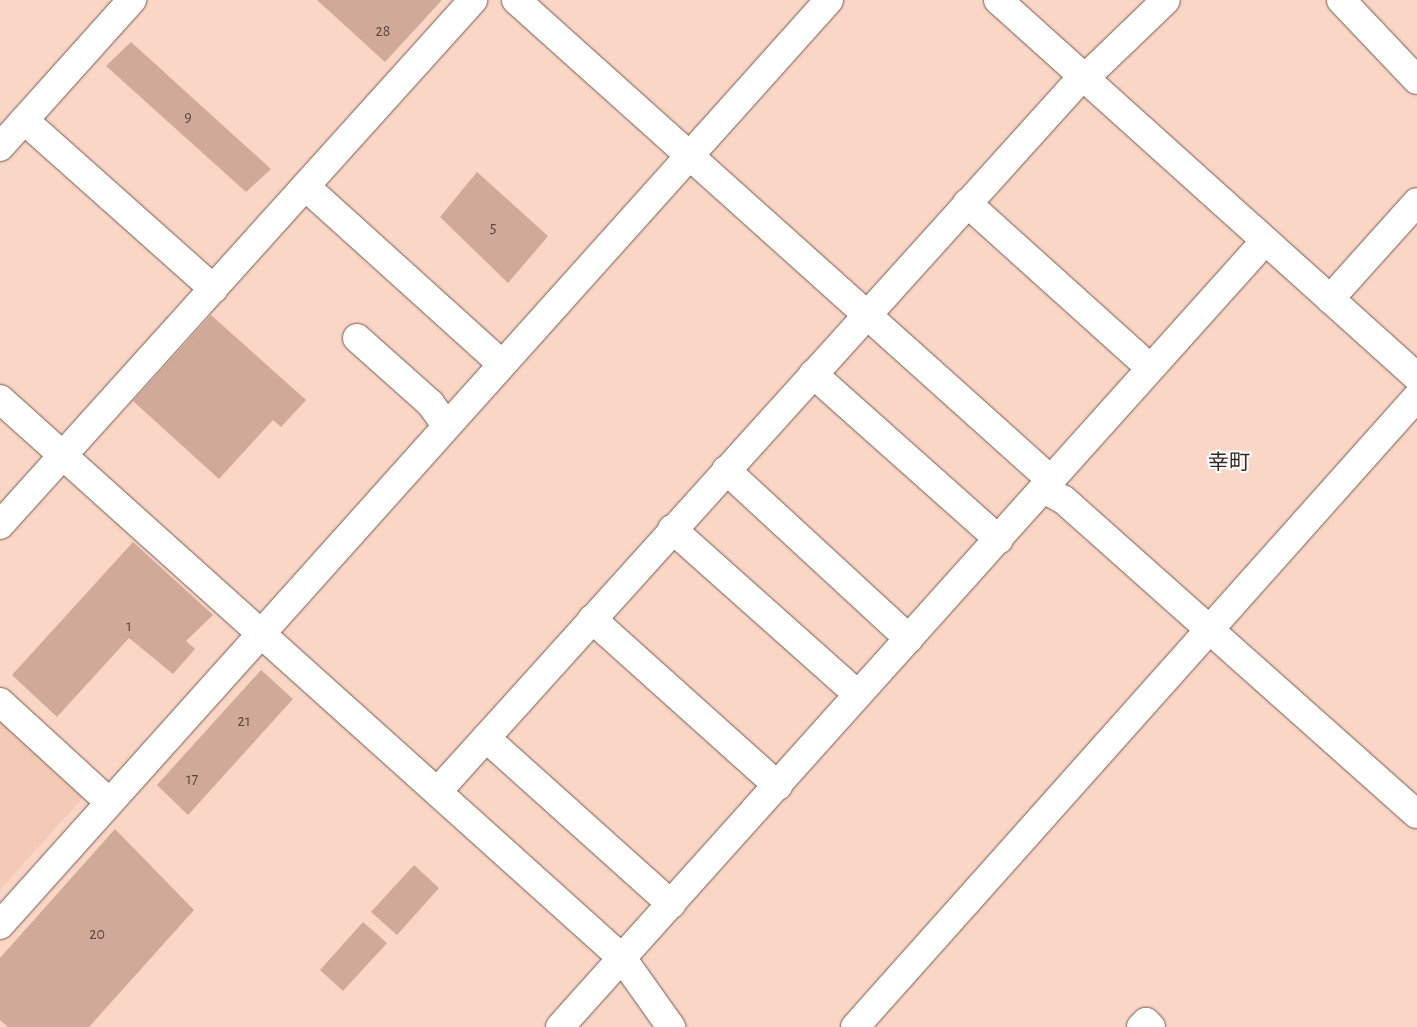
<!DOCTYPE html>
<meta charset="utf-8">
<style>
body{margin:0}
#map{position:relative;width:1417px;height:1027px;overflow:hidden;background:#fad6c7;font-family:"Alegreya Sans","Noto Sans JP",sans-serif}
div>[style]{position:absolute}
.built>*{inset:0;background:#f4cab7}
.building>*{inset:0;background:#d0a998}
.roads{filter:drop-shadow(0 0 1px #785a4d) drop-shadow(0 0 1px #785a4d)}
.minor>*{height:28px;margin:-14px;padding:0 14px;transform-origin:14px;border-radius:14px;background:#fff}
span{translate:-50% -50%;white-space:nowrap;text-align:center;line-height:1.15;-webkit-text-stroke:4px #fff;paint-order:stroke}
.number-label{font-size:16px;color:#5c4840}
.number-label span{-webkit-text-stroke-width:0}
.quarter-label{font-size:21px;color:#352722}
</style>
<div id="map">
<div class="built">
<div style="clip-path:polygon(0 712px,88px 792px,0 890px)"></div>
</div>
<div class="building">
<div style="clip-path:polygon(317px 0,442px 0,385px 62px)"></div>
<div style="clip-path:polygon(131px 42px,271px 169px,246px 192px,106px 66px)"></div>
<div style="clip-path:polygon(477px 172px,548px 236px,508px 283px,440px 217px)"></div>
<div style="clip-path:polygon(211px 315px,306px 400px,281px 427px,273px 420px,219px 479px,133px 401px)"></div>
<div style="clip-path:polygon(133px 542px,213px 615px,186px 641px,195px 649px,173px 674px,129px 638px,57px 717px,12px 675px)"></div>
<div style="clip-path:polygon(261px 670px,293px 699px,188px 815px,157px 785px)"></div>
<div style="clip-path:polygon(115px 829px,194px 910px,89px 1027px,8px 1027px,0 1020px,0 958px)"></div>
<div style="clip-path:polygon(414px 865px,439px 888px,397px 935px,371px 912px)"></div>
<div style="clip-path:polygon(363px 922px,387px 943px,343px 991px,320px 970px)"></div>
</div>
<div class="roads">
<div class="minor">
<div style="left:516px;top:0;width:720px;rotate:41.9deg"></div>
<div style="left:998px;top:0;width:564px;rotate:41.98deg"></div>
<div style="left:1341px;top:0;width:110px;rotate:46.5deg"></div>
<div style="left:1085px;top:78px;width:112px;rotate:-43.9deg"></div>
<div style="left:24px;top:120px;width:254px;rotate:41.7deg"></div>
<div style="left:0;top:147px;width:198px;rotate:-48.1deg"></div>
<div style="left:306px;top:187px;width:263px;rotate:42.1deg"></div>
<div style="left:967px;top:203px;width:246px;rotate:42deg"></div>
<div style="left:1330px;top:299px;width:130px;rotate:-48.1deg"></div>
<div style="left:357px;top:338px;width:98px;rotate:41.7deg"></div>
<div style="left:430px;top:403px;width:27px;rotate:54deg"></div>
<div style="left:813px;top:374px;width:249px;rotate:41.7deg"></div>
<div style="left:0;top:399px;width:836px;rotate:41.95deg"></div>
<div style="left:622px;top:958px;width:85px;rotate:54.6deg"></div>
<div style="left:726px;top:470px;width:249px;rotate:42.7deg"></div>
<div style="left:1045px;top:490px;width:21px;rotate:28deg"></div>
<div style="left:1064px;top:500px;width:472px;rotate:41.7deg"></div>
<div style="left:0;top:525px;width:707px;rotate:-47.98deg"></div>
<div style="left:672px;top:529px;width:249px;rotate:41.7deg"></div>
<div style="left:592px;top:619px;width:250px;rotate:41.9deg"></div>
<div style="left:0;top:702px;width:148px;rotate:42.5deg"></div>
<div style="left:486px;top:738px;width:249px;rotate:41.9deg"></div>
<div style="left:438px;top:791px;width:963px;rotate:-47.95deg"></div>
<div style="left:0;top:925px;width:1242px;rotate:-48.13deg"></div>
<div style="left:560px;top:1027px;width:1056px;rotate:-48.11deg"></div>
<div style="left:855px;top:1027px;width:844px;rotate:-48.27deg"></div>
<div style="left:1141px;top:1027px;width:7px;rotate:-45deg"></div>
<div style="left:1146px;top:1022px;width:7px;rotate:45deg"></div>
</div>
</div>
<div class="number-label">
<span style="left:383px;top:31px">28</span>
<span style="left:188px;top:117px">9</span>
<span style="left:493px;top:227px">5</span>
<span style="left:129px;top:626px">1</span>
<span style="left:244px;top:721px">21</span>
<span style="left:192px;top:779px">17</span>
<span style="left:97px;top:934px">20</span>
</div>
<div class="quarter-label">
<span style="left:1229px;top:463px">幸町</span>
</div>
</div>
